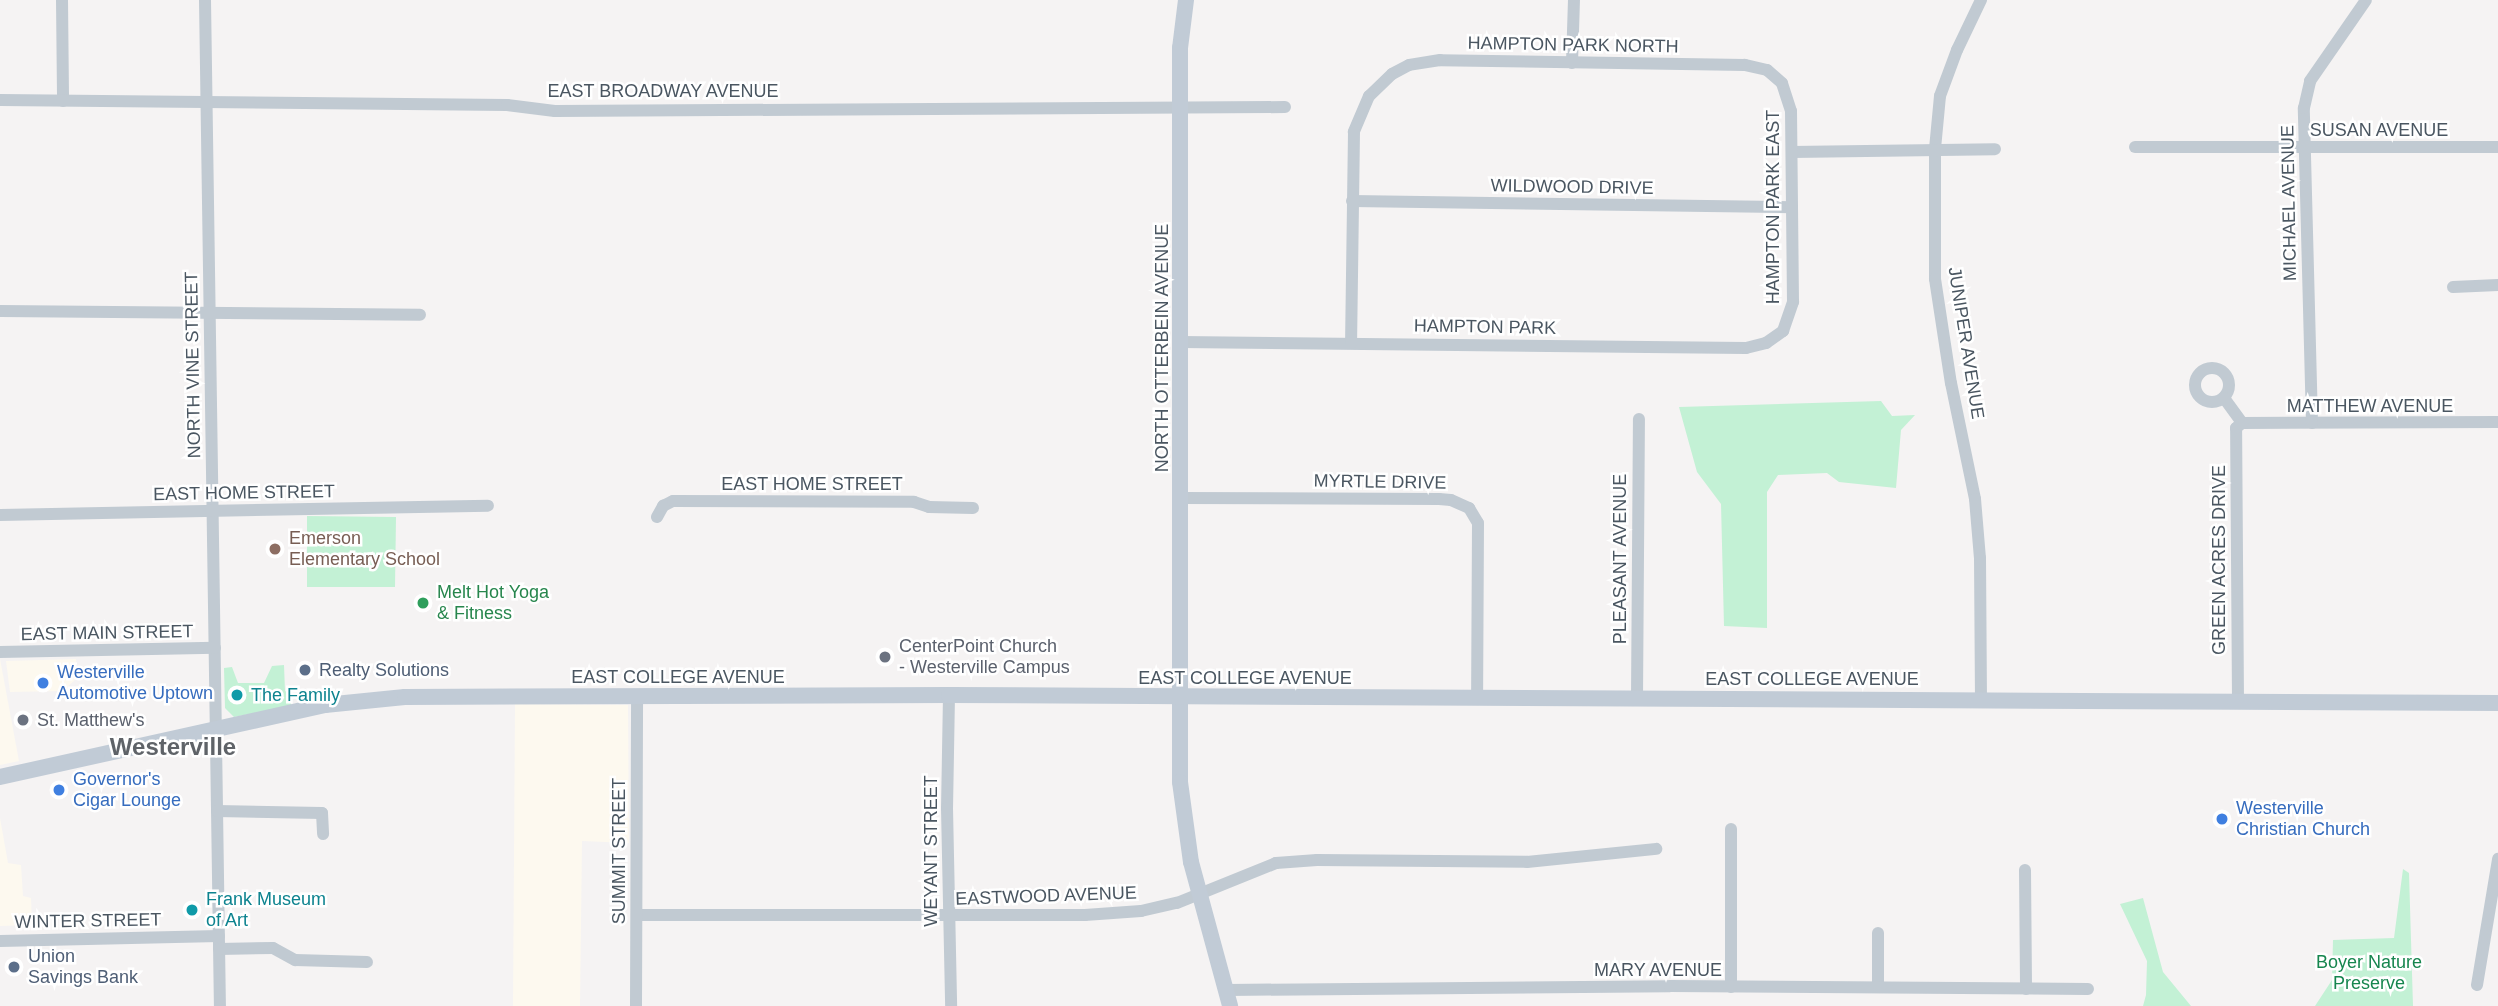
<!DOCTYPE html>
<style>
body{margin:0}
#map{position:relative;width:2498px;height:1006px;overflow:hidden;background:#f5f3f3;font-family:Helvetica,sans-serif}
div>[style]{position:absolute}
.commercial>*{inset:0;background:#fdf9ef}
.green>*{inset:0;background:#c3f1d5}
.street>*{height:12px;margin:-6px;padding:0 6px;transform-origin:6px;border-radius:6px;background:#c1cad2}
.street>.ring{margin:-6px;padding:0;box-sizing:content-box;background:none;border:12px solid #c1cad2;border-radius:50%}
.secondary>*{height:16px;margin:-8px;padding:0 8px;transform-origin:8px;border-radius:8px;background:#c1cbd6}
.dots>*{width:19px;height:19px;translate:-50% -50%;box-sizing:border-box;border:4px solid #fff;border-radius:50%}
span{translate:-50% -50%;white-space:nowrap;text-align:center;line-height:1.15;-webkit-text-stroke:5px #fff;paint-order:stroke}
.street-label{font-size:18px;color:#4a5661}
.education-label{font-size:18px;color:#785e54}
.left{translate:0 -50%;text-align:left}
.leisure-label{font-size:18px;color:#27864d}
.worship-label{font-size:18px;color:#5b616d}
.service-label{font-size:18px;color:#4e5e75}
.shop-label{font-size:18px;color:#366cbe}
.culture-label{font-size:18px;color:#0d838f}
.park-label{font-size:18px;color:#17864f}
.district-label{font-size:24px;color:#5f6368;font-weight:700}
</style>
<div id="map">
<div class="commercial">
<div style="clip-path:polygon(0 659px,19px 761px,0 765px)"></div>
<div style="clip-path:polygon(76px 659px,77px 678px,63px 691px,10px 692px,6px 661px)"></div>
<div style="clip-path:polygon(515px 704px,628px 705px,629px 843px,582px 841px,580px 1006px,513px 1006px)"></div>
<div style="clip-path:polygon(0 818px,8px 863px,21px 865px,23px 896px,31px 898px,32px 925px,0 926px)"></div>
</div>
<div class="green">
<div style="clip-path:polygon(1881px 401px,1892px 416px,1915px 415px,1901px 430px,1896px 488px,1839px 482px,1827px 473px,1778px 475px,1767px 492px,1767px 628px,1724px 626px,1721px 504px,1697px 472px,1679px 407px)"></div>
<div style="clip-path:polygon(307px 516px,396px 517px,395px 587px,307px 587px)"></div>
<div style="clip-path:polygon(284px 665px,285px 691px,291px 695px,291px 706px,234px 717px,225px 708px,224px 668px,232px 667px,238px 683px,264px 683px,272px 666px)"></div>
<div style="clip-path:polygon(2403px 869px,2409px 873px,2413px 1006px,2315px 1006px,2332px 980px,2333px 940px,2394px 938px)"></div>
<div style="clip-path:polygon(2143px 898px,2163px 972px,2191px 1006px,2143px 1006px,2146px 995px,2147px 961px,2120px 904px)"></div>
</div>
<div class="street">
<div style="left:62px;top:0;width:101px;rotate:89.4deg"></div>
<div style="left:205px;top:0;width:1006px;rotate:89.15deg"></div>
<div style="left:1981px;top:0;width:55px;rotate:115.6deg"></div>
<div style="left:1957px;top:50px;width:49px;rotate:110.3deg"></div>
<div style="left:1940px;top:96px;width:53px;rotate:95.4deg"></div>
<div style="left:1935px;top:149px;width:130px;rotate:90deg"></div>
<div style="left:1935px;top:279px;width:105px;rotate:81.3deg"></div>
<div style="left:1951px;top:383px;width:118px;rotate:78.3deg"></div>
<div style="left:1975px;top:499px;width:59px;rotate:85.2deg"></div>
<div style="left:1980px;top:558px;width:141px;rotate:89.6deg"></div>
<div style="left:1572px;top:63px;width:63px;rotate:-88.2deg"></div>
<div style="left:0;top:100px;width:507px;rotate:0.57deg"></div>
<div style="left:507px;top:105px;width:48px;rotate:7.1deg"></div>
<div style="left:555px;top:111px;width:730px;rotate:-0.31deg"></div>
<div style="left:2135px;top:147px;width:363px"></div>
<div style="left:1792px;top:152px;width:203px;rotate:-0.8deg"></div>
<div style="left:1352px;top:201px;width:440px;rotate:0.8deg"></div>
<div style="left:2453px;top:287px;width:45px;rotate:-2.5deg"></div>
<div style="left:0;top:311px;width:420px;rotate:0.5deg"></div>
<div style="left:1181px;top:342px;width:565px;rotate:0.61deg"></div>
<div style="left:1746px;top:348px;width:21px;rotate:-14deg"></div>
<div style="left:1766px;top:343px;width:21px;rotate:-35deg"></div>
<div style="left:1783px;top:331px;width:31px;rotate:-71deg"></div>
<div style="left:1793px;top:302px;width:191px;rotate:-90.6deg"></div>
<div style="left:1791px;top:111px;width:29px;rotate:-108deg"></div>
<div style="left:1782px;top:83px;width:20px;rotate:-139deg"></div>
<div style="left:1767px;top:70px;width:23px;rotate:-167deg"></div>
<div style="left:1745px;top:65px;width:305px;rotate:-179.1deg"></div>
<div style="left:1440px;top:60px;width:31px;rotate:171deg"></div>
<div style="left:1409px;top:65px;width:19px;rotate:152deg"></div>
<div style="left:1392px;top:74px;width:32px;rotate:136deg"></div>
<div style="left:1369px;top:96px;width:39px;rotate:113deg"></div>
<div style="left:1354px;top:132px;width:211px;rotate:90.8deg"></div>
<div class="ring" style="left:2195px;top:368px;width:22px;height:22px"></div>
<div style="left:2224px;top:398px;width:31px;rotate:54deg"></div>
<div style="left:2242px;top:423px;width:256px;rotate:-0.2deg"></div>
<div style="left:2312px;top:423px;width:315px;rotate:-91.5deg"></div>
<div style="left:2304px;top:108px;width:28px;rotate:-77deg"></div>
<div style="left:2310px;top:81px;width:98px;rotate:-55.3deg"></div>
<div style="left:1180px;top:498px;width:259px;rotate:0.2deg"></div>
<div style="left:1439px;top:499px;width:12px;rotate:5deg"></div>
<div style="left:1451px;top:500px;width:20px;rotate:24deg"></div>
<div style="left:1469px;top:508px;width:17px;rotate:59deg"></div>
<div style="left:1478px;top:523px;width:175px;rotate:90.3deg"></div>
<div style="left:0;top:515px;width:488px;rotate:-1.1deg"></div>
<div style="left:657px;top:517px;width:13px;rotate:-61deg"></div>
<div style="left:663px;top:506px;width:11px;rotate:-27deg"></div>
<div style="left:673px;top:501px;width:241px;rotate:0.2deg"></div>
<div style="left:914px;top:502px;width:16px;rotate:18deg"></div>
<div style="left:929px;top:507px;width:44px;rotate:1.3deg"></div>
<div style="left:0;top:652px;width:215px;rotate:-1.1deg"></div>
<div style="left:949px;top:695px;width:113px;rotate:91deg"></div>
<div style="left:947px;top:808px;width:198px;rotate:88.8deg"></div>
<div style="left:1637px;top:698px;width:279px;rotate:-89.6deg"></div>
<div style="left:2238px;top:701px;width:273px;rotate:-90.4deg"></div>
<div style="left:2236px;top:428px;width:8px;rotate:-40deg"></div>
<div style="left:217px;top:811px;width:105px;rotate:1.1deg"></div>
<div style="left:322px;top:813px;width:21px;rotate:87deg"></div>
<div style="left:1731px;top:829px;width:158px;rotate:90deg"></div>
<div style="left:2025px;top:870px;width:119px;rotate:89.5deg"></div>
<div style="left:637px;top:915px;width:448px"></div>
<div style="left:1085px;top:915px;width:56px;rotate:-4.1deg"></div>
<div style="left:1141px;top:911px;width:37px;rotate:-13deg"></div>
<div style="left:1177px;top:903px;width:107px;rotate:-22deg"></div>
<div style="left:1276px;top:863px;width:41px;rotate:-4.2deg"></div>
<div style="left:1317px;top:860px;width:210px;rotate:0.5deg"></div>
<div style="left:1527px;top:862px;width:130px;rotate:-5.8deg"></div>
<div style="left:0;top:941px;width:219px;rotate:-1.3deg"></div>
<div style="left:219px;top:949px;width:54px;rotate:-1.1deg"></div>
<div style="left:273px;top:948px;width:25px;rotate:29deg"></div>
<div style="left:295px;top:960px;width:72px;rotate:1.6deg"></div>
<div style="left:2477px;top:985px;width:128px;rotate:-80.5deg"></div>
<div style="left:1878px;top:987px;width:54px;rotate:-90deg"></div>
<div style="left:1228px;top:990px;width:442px;rotate:-0.5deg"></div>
<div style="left:1670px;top:986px;width:418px;rotate:0.4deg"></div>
<div style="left:636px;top:1006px;width:311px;rotate:-89.8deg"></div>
</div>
<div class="secondary">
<div style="left:1186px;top:0;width:48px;rotate:97.1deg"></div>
<div style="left:1180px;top:48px;width:734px;rotate:90deg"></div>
<div style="left:1180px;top:782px;width:81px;rotate:82.2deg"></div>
<div style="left:1191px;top:862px;width:149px;rotate:74.8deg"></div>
<div style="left:0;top:777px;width:333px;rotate:-12.5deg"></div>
<div style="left:325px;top:705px;width:80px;rotate:-5.7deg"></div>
<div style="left:405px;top:697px;width:544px;rotate:-0.21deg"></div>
<div style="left:949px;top:695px;width:1549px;rotate:0.3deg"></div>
</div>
<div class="dots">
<div style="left:275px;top:549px;background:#8d6e63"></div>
<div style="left:423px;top:603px;background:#2e9e5b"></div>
<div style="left:885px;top:657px;background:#6b7280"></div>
<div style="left:305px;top:670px;background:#5c6f8a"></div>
<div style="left:43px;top:683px;background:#3f7fe0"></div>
<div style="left:237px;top:695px;background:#0f9aa8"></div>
<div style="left:23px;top:720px;background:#6b7280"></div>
<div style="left:59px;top:790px;background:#3f7fe0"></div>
<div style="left:2222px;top:819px;background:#3f7fe0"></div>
<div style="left:192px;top:910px;background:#0f9aa8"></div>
<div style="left:14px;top:967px;background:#5c6f8a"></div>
</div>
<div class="street-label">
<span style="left:1573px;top:45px;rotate:1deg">HAMPTON PARK NORTH</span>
<span style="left:663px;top:91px">EAST BROADWAY AVENUE</span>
<span style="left:2379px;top:130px">SUSAN AVENUE</span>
<span style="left:1572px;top:187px;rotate:1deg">WILDWOOD DRIVE</span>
<span style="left:2289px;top:203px;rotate:-91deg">MICHAEL AVENUE</span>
<span style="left:1773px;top:207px;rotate:-90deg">HAMPTON PARK EAST</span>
<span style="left:1485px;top:327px;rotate:1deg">HAMPTON PARK</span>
<span style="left:1966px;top:343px;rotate:81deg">JUNIPER AVENUE</span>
<span style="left:1162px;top:348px;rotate:-90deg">NORTH OTTERBEIN AVENUE</span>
<span style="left:193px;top:365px;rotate:-91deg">NORTH VINE STREET</span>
<span style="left:2370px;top:406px">MATTHEW AVENUE</span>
<span style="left:1380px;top:482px;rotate:1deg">MYRTLE DRIVE</span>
<span style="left:812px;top:484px">EAST HOME STREET</span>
<span style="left:244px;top:493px;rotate:-1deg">EAST HOME STREET</span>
<span style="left:1620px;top:559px;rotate:-90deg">PLEASANT AVENUE</span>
<span style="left:2219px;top:560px;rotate:-90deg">GREEN ACRES DRIVE</span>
<span style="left:107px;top:633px;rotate:-1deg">EAST MAIN STREET</span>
<span style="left:678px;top:677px">EAST COLLEGE AVENUE</span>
<span style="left:1245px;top:678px">EAST COLLEGE AVENUE</span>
<span style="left:1812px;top:679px">EAST COLLEGE AVENUE</span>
<span style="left:619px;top:851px;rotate:-90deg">SUMMIT STREET</span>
<span style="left:931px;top:851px;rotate:-90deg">WEYANT STREET</span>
<span style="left:1046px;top:896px;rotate:-2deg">EASTWOOD AVENUE</span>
<span style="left:88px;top:921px;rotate:-1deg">WINTER STREET</span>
<span style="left:1658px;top:970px">MARY AVENUE</span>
</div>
<div class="education-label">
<span class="left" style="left:289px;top:549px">Emerson<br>Elementary School</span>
</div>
<div class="leisure-label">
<span class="left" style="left:437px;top:603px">Melt Hot Yoga<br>&amp; Fitness</span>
</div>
<div class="worship-label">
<span class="left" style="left:899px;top:657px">CenterPoint Church<br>- Westerville Campus</span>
<span class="left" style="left:37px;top:720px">St. Matthew's</span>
</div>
<div class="service-label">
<span class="left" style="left:319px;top:670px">Realty Solutions</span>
<span class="left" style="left:28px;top:967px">Union<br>Savings Bank</span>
</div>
<div class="shop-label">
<span class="left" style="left:57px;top:683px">Westerville<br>Automotive Uptown</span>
<span class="left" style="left:73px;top:790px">Governor's<br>Cigar Lounge</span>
<span class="left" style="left:2236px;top:819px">Westerville<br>Christian Church</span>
</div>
<div class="culture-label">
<span class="left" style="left:251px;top:695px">The Family</span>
<span class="left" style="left:206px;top:910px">Frank Museum<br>of Art</span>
</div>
<div class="park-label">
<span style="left:2369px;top:973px">Boyer Nature<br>Preserve</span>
</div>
<div class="district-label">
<span style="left:173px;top:747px">Westerville</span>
</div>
</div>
